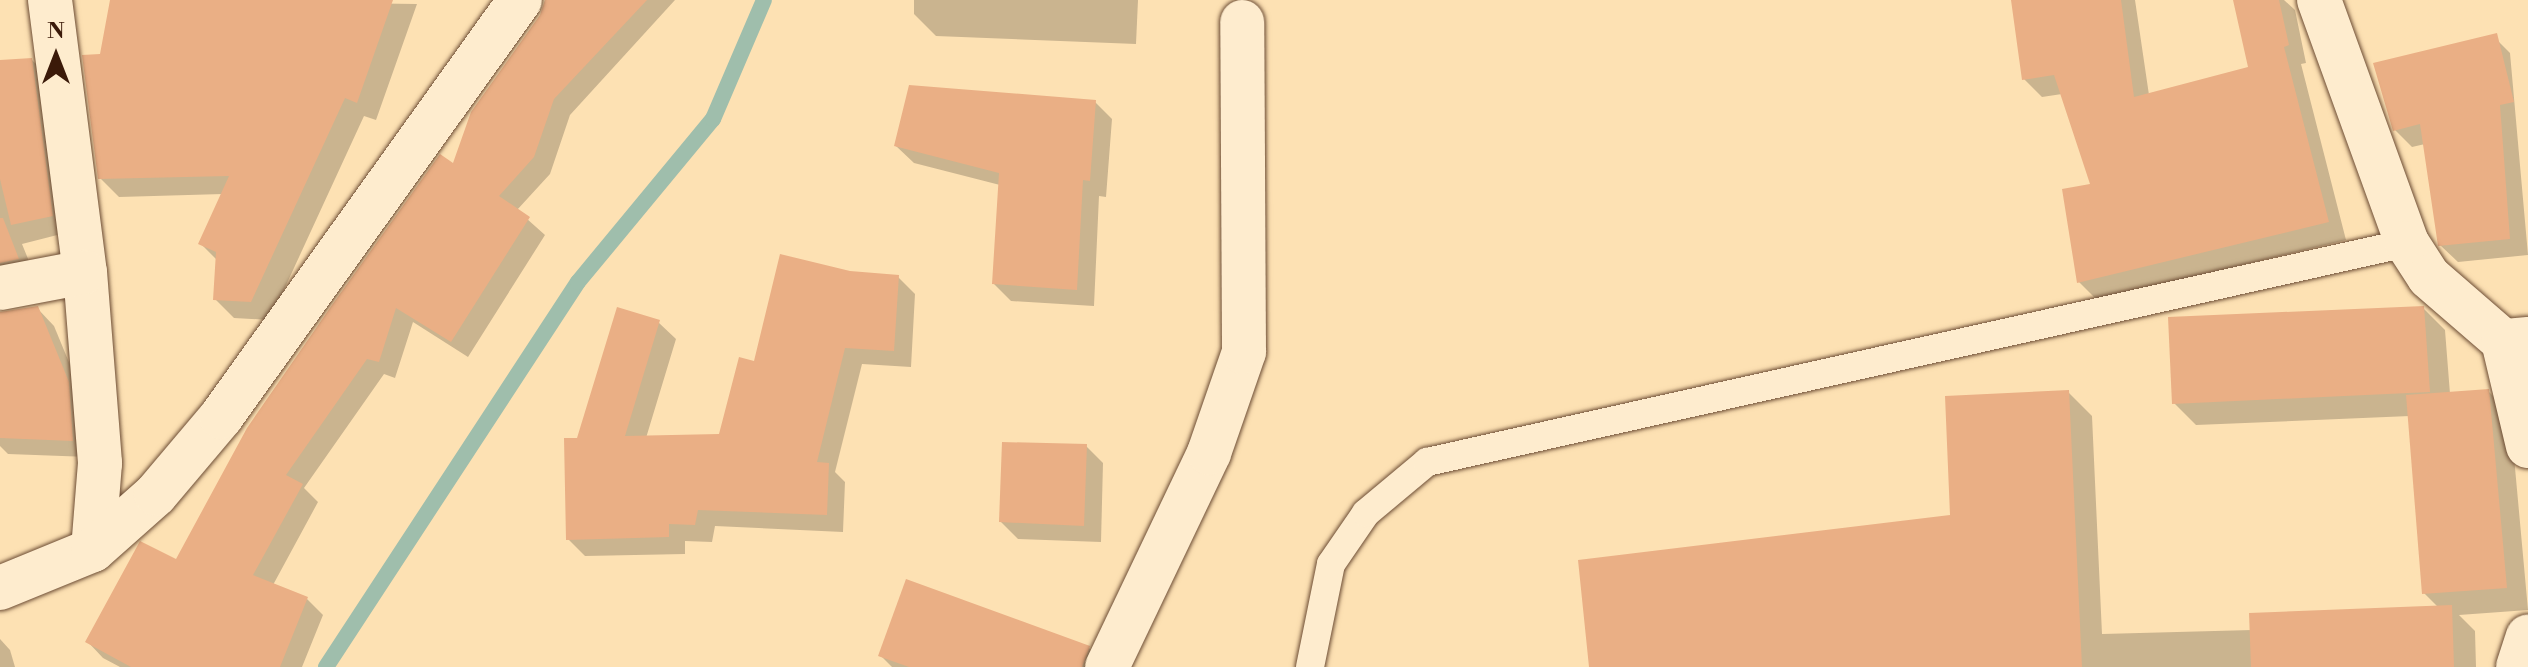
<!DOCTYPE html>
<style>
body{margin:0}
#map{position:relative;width:2528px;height:667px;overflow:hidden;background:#fde1b3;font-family:"Libre Bodoni",serif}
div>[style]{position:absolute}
.shadow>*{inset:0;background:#0003}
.stream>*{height:16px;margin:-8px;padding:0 8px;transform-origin:8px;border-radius:8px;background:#9fbeac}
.building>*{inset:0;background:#eaaf85}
.roads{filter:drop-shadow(0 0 2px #6c4c34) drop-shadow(0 0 2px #6c4c34)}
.service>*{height:28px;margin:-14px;padding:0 14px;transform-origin:14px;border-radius:14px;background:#feecce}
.minor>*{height:44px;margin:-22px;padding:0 22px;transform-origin:22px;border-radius:22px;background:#feecce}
span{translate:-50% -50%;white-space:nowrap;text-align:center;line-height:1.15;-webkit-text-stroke:8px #feecce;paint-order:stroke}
.north{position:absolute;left:16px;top:16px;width:80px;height:80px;-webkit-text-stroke:6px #feecce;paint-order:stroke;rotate:0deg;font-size:22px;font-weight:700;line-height:32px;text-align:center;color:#3b1a09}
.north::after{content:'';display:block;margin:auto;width:28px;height:36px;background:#3b1a09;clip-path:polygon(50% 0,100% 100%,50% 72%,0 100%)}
</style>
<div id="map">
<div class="shadow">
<div style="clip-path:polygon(112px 0,417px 4px,376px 120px,364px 116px,270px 320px,234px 318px,215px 299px,217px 260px,200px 243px,223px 194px,119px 197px,100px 178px)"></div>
<div style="clip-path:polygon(545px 0,675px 0,570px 115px,550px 174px,517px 210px,545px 235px,468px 357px,413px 322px,395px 378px,384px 374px,304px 488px,318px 502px,273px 585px,307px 599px,323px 615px,302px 667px,120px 667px,103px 658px,87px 641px,177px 561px,454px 166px,542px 15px)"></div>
<div style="clip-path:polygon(914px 0,1138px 0,1136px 44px,936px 36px,914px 14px)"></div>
<div style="clip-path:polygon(2013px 0,2135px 0,2149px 95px,2250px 68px,2241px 0,2284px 0,2295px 10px,2306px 63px,2301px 64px,2346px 240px,2097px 300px,2079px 282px,2093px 186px,2062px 94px,2042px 97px,2024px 79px)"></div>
<div style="clip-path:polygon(2493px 36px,2510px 53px,2528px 255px,2458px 262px,2440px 245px,2425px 144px,2412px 147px,2395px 130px)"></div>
<div style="clip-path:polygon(32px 60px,49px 78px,69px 232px,22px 244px,35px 276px,0 289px,0 62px)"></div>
<div style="clip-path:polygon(1095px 102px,1112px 119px,1106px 197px,1099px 196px,1094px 306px,1011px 301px,994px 284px,1000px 185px,914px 163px,896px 146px)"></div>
<div style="clip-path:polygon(850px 273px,898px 277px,915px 294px,911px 367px,862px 364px,835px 472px,845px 482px,843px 532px,715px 526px,712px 542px,685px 541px,685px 554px,585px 556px,568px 539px,578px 440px,658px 322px,676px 339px,646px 438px,721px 436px,756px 364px)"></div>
<div style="clip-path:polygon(37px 308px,54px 326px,85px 401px,89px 457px,8px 454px,0 446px,0 313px)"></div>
<div style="clip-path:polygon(2423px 308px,2445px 330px,2450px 394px,2488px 391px,2510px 413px,2528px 610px,2459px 615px,2475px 631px,2476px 667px,1591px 667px,1952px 517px,2068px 392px,2092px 416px,2102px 634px,2252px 630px,2438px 607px,2424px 593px,2410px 416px,2196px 425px,2174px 403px)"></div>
<div style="clip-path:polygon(1086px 446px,1103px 463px,1101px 542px,1018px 539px,1001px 522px)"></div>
<div style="clip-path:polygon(0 639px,10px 650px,15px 667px,0 667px)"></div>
<div style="clip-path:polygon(1088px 647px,1108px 667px,892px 667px,880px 655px)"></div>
</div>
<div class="stream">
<div style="left:326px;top:667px;width:460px;rotate:-56.8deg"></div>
<div style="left:578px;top:282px;width:212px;rotate:-50.4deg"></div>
<div style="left:713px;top:119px;width:129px;rotate:-66.8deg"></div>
</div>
<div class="building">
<div style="clip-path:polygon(110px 0,393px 0,357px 103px,345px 98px,251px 302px,213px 300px,216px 252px,198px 244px,229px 176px,98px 179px,82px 55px,100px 54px)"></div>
<div style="clip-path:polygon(545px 0,647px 0,554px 99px,534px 157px,499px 196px,530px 217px,451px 342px,396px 308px,379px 362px,367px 359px,286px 475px,303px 484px,253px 575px,308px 597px,280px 667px,131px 667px,85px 642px,140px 541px,176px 559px,247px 428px,332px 305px,440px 154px,453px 163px,471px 112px,540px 15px)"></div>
<div style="clip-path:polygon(2011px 0,2121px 0,2134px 97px,2248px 67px,2233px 0,2279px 0,2289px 45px,2284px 47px,2329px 222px,2077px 283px,2062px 189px,2090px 184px,2054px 75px,2022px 80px)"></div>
<div style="clip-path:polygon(2497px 33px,2514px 102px,2500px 105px,2510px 239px,2438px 246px,2420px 124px,2393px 131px,2373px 63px)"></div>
<div style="clip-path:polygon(32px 58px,53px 216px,11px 225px,0 179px,0 60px)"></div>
<div style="clip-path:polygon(909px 85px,1096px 100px,1090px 181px,1083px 180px,1077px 290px,992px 284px,999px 173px,894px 146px)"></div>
<div style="clip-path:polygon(0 218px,3px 218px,19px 259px,0 263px)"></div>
<div style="clip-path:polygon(780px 254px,850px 271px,899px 275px,894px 351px,845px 348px,817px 462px,829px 463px,827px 515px,698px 510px,695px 525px,669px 524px,669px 537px,566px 540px,564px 438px,577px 438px,617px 307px,660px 320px,625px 436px,719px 434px,739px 357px,754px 361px)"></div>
<div style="clip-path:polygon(38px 306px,69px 382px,73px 441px,0 438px,0 312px)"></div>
<div style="clip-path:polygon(2424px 306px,2430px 392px,2172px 404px,2168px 317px)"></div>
<div style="clip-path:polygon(2489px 389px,2507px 588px,2422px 594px,2406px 395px)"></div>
<div style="clip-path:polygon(2069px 390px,2082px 667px,1589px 667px,1578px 560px,1950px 515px,1945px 396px)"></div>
<div style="clip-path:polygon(1002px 442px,1087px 444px,1084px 526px,999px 522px)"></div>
<div style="clip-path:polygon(906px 579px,1090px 646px,1082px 667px,909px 667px,878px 656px)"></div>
<div style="clip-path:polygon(2452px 605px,2454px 667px,2251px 667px,2249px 613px)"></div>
</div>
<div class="roads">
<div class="service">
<div style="left:1310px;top:667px;width:105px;rotate:-78.5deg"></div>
<div style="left:1331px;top:564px;width:62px;rotate:-55.5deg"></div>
<div style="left:1366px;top:513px;width:80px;rotate:-39.9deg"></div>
<div style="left:1427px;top:462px;width:1004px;rotate:-12.6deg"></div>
</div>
<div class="minor">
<div style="left:50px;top:0;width:274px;rotate:82.7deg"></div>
<div style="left:85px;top:272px;width:192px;rotate:85.5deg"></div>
<div style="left:100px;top:463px;width:87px;rotate:94.6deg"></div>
<div style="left:2319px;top:0;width:258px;rotate:70.1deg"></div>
<div style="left:2407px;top:243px;width:40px;rotate:57.1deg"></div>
<div style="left:2429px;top:277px;width:98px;rotate:40.9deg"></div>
<div style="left:0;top:288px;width:86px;rotate:-10.7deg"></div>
<div style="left:2528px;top:339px;width:25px;rotate:175deg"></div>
<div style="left:2503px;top:341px;width:108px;rotate:76.6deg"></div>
<div style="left:0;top:588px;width:100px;rotate:-22.2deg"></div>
<div style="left:93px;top:550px;width:84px;rotate:-41.6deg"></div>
<div style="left:156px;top:494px;width:101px;rotate:-49.8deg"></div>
<div style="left:221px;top:417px;width:513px;rotate:-54.36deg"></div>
<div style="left:1107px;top:667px;width:237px;rotate:-64.5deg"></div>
<div style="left:1209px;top:453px;width:107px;rotate:-70.9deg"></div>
<div style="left:1244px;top:352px;width:330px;rotate:-90.3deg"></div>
<div style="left:2518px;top:667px;width:32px;rotate:-72deg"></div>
</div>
</div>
<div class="north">N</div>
</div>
